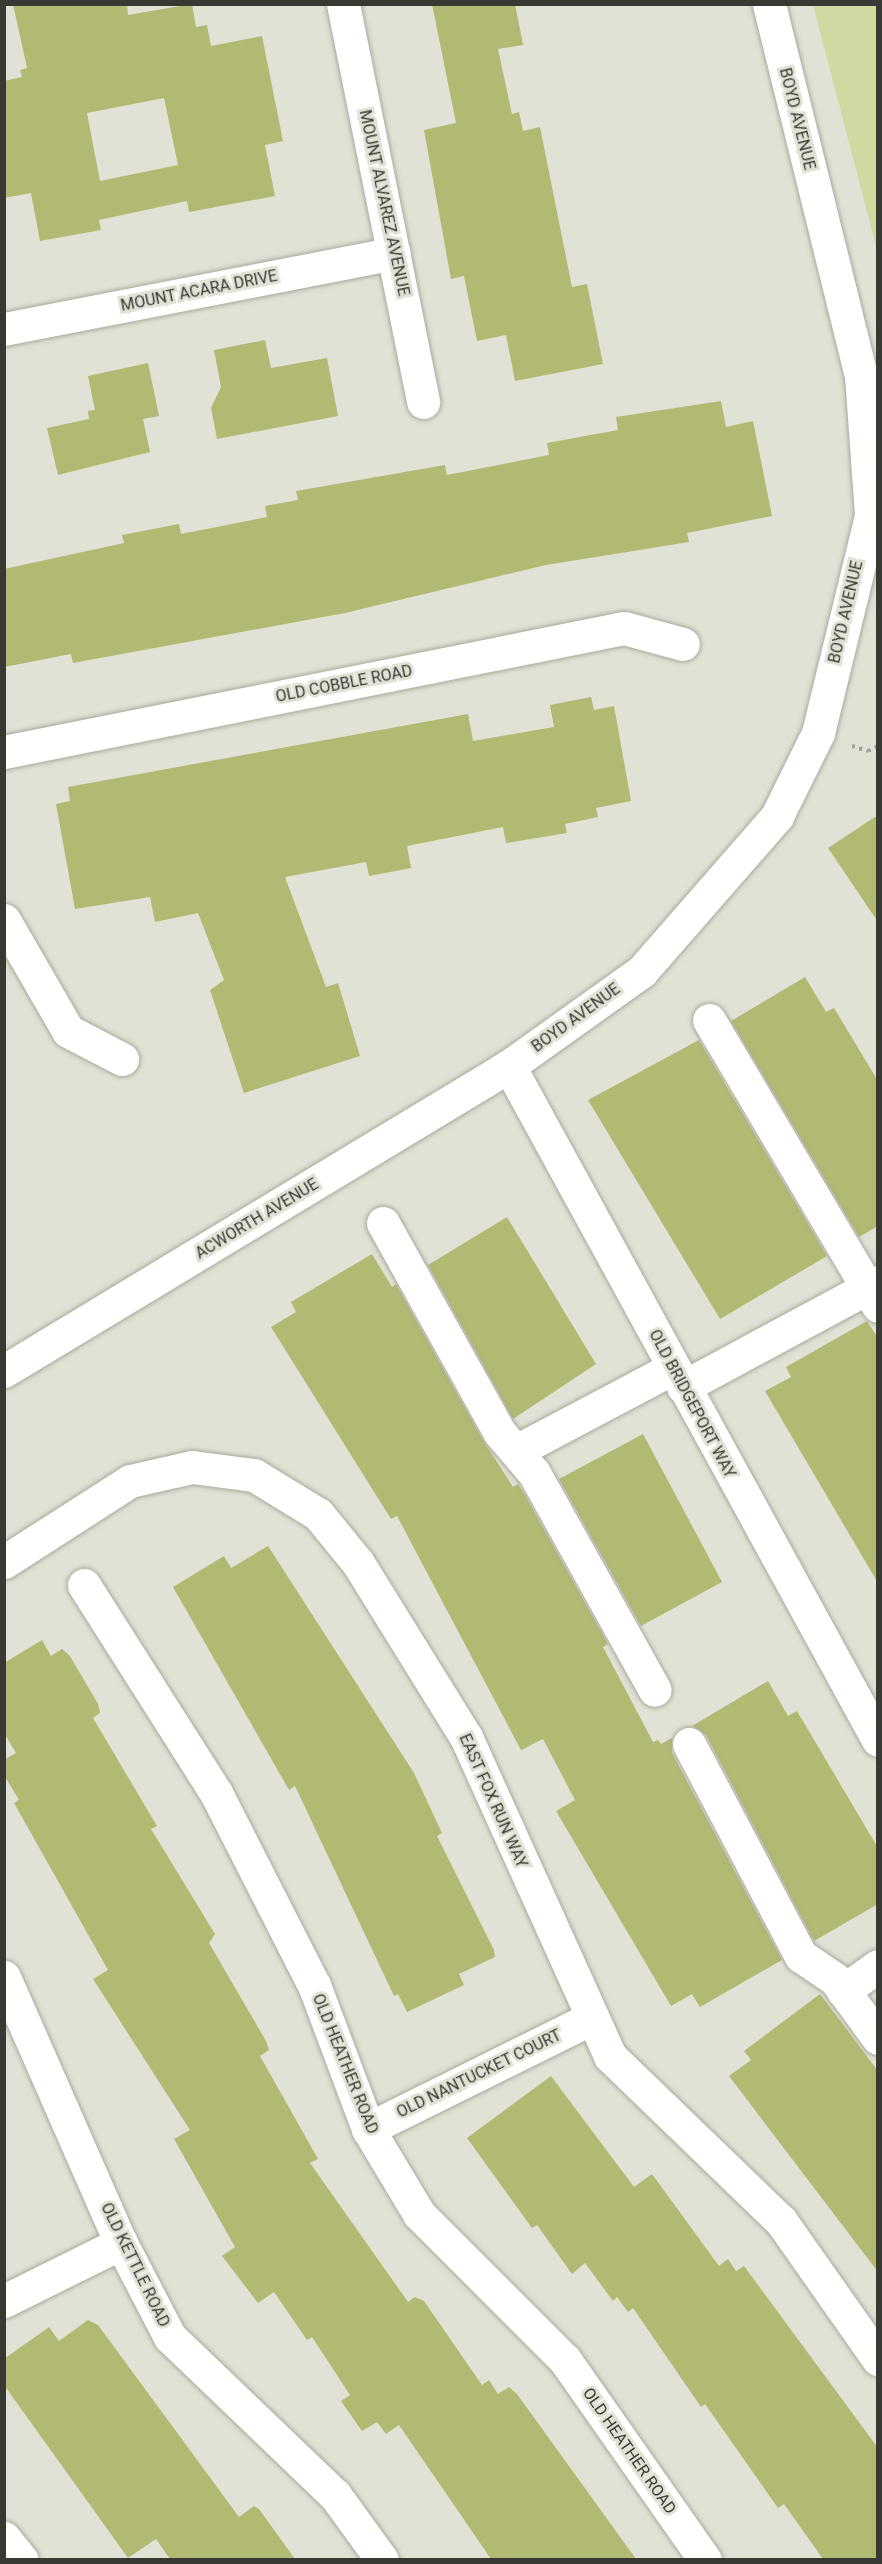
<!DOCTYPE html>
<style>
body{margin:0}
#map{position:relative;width:882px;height:2564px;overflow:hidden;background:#e0e2d5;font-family:Roboto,sans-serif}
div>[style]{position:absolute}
.green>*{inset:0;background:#d2d8a2}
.building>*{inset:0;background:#b2b973}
.path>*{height:4px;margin-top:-2px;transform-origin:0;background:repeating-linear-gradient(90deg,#a3a49a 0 3px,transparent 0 7.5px)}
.roads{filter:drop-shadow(0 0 2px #a8aa9e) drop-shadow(0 0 2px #a8aa9e)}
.minor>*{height:33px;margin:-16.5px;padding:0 16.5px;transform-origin:16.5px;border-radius:16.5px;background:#fff}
span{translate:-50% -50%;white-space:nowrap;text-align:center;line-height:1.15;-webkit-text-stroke:6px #e0e2d5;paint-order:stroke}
.street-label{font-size:16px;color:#393934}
.frame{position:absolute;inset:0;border:6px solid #393934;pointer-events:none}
</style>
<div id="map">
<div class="green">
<div style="clip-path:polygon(813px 5px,877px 5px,877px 250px)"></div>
</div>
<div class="building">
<div style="clip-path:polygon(evenodd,13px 4px,127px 4px,128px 15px,192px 4px,196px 27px,207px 25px,211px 46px,262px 36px,283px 141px,265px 145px,275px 196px,189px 212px,187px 201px,99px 220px,101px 230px,40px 241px,31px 193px,4px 198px,4px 81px,22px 77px,20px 70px,27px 68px,13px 4px,164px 98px,178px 165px,100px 181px,87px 113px,164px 98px)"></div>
<div style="clip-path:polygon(432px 4px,515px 4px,523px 45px,498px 49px,512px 114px,519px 112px,523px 131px,540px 127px,572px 287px,587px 284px,603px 364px,515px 381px,506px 335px,477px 341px,464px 276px,451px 279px,424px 130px,456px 123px)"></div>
<div style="clip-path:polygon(265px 340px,271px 368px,327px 358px,338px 416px,217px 439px,211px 408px,221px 387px,214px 350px)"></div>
<div style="clip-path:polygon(148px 363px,159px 416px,143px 419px,150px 452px,58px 475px,47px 428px,89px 419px,88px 411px,95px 410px,88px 376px)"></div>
<div style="clip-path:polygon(721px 401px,726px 427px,753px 421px,772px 516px,687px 533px,689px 542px,546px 565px,345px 613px,73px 663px,71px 654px,4px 667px,4px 569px,124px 543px,122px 535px,179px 524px,181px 534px,267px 517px,265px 506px,298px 500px,296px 491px,445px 465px,447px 475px,549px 455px,547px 443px,618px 430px,616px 417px)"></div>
<div style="clip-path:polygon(591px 697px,594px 710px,614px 706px,631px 801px,596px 808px,598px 817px,565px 824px,567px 833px,506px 843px,503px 827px,407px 846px,411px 868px,369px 876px,366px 862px,285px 877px,326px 987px,338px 983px,360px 1056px,244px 1093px,210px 990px,224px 980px,198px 913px,155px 922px,150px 897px,75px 909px,56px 804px,70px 801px,68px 787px,468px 714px,473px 741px,554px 727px,550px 705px)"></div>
<div style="clip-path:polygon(878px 815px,878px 922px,828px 848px)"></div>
<div style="clip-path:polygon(805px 977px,826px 1012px,834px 1008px,878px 1081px,878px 1226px,859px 1237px,731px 1021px)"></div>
<div style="clip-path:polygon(699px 1040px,827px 1256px,720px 1319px,588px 1100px)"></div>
<div style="clip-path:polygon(507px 1217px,596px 1364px,513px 1419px,428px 1265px)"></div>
<div style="clip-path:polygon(372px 1254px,392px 1287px,396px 1284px,484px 1442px,513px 1487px,518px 1484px,526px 1497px,608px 1644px,603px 1647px,653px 1742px,658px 1740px,661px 1744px,672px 1738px,672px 1753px,782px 1960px,700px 2007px,692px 1994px,671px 2006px,556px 1811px,575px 1800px,543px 1739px,521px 1750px,397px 1516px,391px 1519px,271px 1327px,296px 1312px,291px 1302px)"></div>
<div style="clip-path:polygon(867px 1321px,878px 1338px,878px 1583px,765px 1391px,791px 1377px,786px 1367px)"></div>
<div style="clip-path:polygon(643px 1434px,722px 1582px,641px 1626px,559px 1479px)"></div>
<div style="clip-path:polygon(268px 1546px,414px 1773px,442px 1833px,437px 1836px,494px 1950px,495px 1957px,459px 1974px,464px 1985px,407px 2012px,398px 1994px,394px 1996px,295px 1786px,289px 1790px,173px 1587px,224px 1556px,231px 1568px)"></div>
<div style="clip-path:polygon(42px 1640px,51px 1656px,62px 1649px,70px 1656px,98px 1704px,100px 1713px,93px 1718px,157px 1826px,151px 1829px,215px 1934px,209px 1943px,266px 2041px,269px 2050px,260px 2056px,318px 2159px,310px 2163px,408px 2302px,415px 2297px,424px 2301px,482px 2385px,489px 2380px,498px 2394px,509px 2387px,517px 2394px,636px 2559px,491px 2559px,399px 2425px,386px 2434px,377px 2422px,362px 2431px,341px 2401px,350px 2395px,312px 2337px,307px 2340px,274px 2292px,258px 2303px,222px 2256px,235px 2247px,174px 2139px,190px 2130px,93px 1979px,108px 1970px,14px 1803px,19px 1800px,4px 1775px,4px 1760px,16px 1753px,4px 1733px,4px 1663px)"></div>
<div style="clip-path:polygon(768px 1681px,788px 1716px,797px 1711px,878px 1848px,878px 1904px,814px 1941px,706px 1735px,692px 1726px)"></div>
<div style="clip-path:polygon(820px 1994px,878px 2071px,878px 2272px,729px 2076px,751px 2060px,744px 2051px)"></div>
<div style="clip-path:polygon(551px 2076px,634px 2187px,652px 2174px,719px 2266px,728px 2259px,736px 2271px,744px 2266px,878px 2448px,878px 2559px,823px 2559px,784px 2504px,778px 2508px,705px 2404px,701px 2407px,633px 2308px,628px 2312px,617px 2297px,613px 2301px,585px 2263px,572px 2274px,537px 2225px,532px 2228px,467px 2138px)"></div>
<div style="clip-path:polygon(88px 2320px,98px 2325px,239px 2517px,254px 2506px,259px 2509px,295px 2559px,170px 2559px,156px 2539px,128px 2558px,4px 2385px,4px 2359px,49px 2327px,59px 2341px)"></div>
</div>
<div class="path">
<div style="left:852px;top:746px;width:17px;rotate:17deg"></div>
<div style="left:868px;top:751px;width:11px;rotate:-27deg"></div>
</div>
<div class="roads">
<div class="minor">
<div style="left:343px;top:4px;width:406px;rotate:78.6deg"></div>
<div style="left:4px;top:329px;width:397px;rotate:-11deg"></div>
<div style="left:4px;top:752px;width:632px;rotate:-11.31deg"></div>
<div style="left:624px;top:628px;width:61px;rotate:15.2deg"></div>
<div style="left:4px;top:920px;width:128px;rotate:60deg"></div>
<div style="left:68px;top:1031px;width:61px;rotate:27.4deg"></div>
<div style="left:709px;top:1020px;width:332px;rotate:59.4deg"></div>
<div style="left:509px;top:1066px;width:768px;rotate:61.3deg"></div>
<div style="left:383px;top:1223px;width:240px;rotate:60.9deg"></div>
<div style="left:500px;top:1433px;width:52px;rotate:49.6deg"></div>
<div style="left:534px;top:1473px;width:248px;rotate:60.9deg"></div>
<div style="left:4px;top:1371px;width:590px;rotate:-31.13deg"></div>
<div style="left:509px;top:1066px;width:163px;rotate:-35.5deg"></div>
<div style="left:642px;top:971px;width:206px;rotate:-48.9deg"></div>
<div style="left:777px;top:816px;width:93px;rotate:-63.7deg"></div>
<div style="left:818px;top:733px;width:224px;rotate:-76.3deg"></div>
<div style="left:871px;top:515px;width:139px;rotate:-94.1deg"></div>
<div style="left:861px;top:376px;width:383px;rotate:-103.9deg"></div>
<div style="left:683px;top:1387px;width:221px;rotate:-28.3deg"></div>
<div style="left:516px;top:1451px;width:178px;rotate:-27.9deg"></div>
<div style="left:4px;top:1562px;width:150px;rotate:-32.7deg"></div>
<div style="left:130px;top:1481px;width:64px;rotate:-12.7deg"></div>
<div style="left:192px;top:1467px;width:63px;rotate:7.4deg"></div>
<div style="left:254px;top:1475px;width:75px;rotate:31.4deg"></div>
<div style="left:318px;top:1514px;width:63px;rotate:50.8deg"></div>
<div style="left:358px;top:1563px;width:205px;rotate:58.2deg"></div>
<div style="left:466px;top:1737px;width:350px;rotate:65.7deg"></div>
<div style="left:610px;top:2056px;width:238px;rotate:44deg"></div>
<div style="left:781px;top:2221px;width:169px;rotate:54.9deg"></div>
<div style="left:84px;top:1585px;width:246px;rotate:57.6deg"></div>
<div style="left:216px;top:1793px;width:216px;rotate:63deg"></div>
<div style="left:314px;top:1985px;width:154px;rotate:69.4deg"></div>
<div style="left:368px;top:2129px;width:99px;rotate:59deg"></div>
<div style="left:419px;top:2214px;width:206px;rotate:45deg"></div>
<div style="left:565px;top:2360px;width:244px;rotate:55deg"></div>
<div style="left:689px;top:1744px;width:240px;rotate:62.2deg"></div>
<div style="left:801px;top:1956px;width:41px;rotate:34.1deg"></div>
<div style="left:835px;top:1979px;width:73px;rotate:53.9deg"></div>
<div style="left:4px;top:1977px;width:291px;rotate:66.3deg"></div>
<div style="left:121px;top:2243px;width:106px;rotate:62.5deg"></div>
<div style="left:170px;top:2337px;width:228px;rotate:43.8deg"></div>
<div style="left:335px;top:2495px;width:80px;rotate:54.1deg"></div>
<div style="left:843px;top:1991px;width:43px;rotate:-35.5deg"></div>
<div style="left:368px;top:2129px;width:248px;rotate:-26.4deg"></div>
<div style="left:4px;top:2301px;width:131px;rotate:-26.4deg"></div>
<div style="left:4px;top:2538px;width:28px;rotate:51deg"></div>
</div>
</div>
<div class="street-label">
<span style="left:797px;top:119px;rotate:76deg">BOYD AVENUE</span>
<span style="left:384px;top:203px;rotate:78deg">MOUNT ALVAREZ AVENUE</span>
<span style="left:199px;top:291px;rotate:-11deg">MOUNT ACARA DRIVE</span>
<span style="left:846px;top:612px;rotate:-77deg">BOYD AVENUE</span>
<span style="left:344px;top:684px;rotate:-11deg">OLD COBBLE ROAD</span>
<span style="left:576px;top:1018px;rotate:-36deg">BOYD AVENUE</span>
<span style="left:257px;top:1219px;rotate:-31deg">ACWORTH AVENUE</span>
<span style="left:692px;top:1404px;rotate:62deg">OLD BRIDGEPORT WAY</span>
<span style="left:493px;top:1801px;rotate:66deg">EAST FOX RUN WAY</span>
<span style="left:345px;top:2064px;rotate:68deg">OLD HEATHER ROAD</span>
<span style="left:479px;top:2074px;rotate:-26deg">OLD NANTUCKET COURT</span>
<span style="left:135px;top:2265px;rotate:64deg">OLD KETTLE ROAD</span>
<span style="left:629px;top:2451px;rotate:55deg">OLD HEATHER ROAD</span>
</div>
<div class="frame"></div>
</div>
